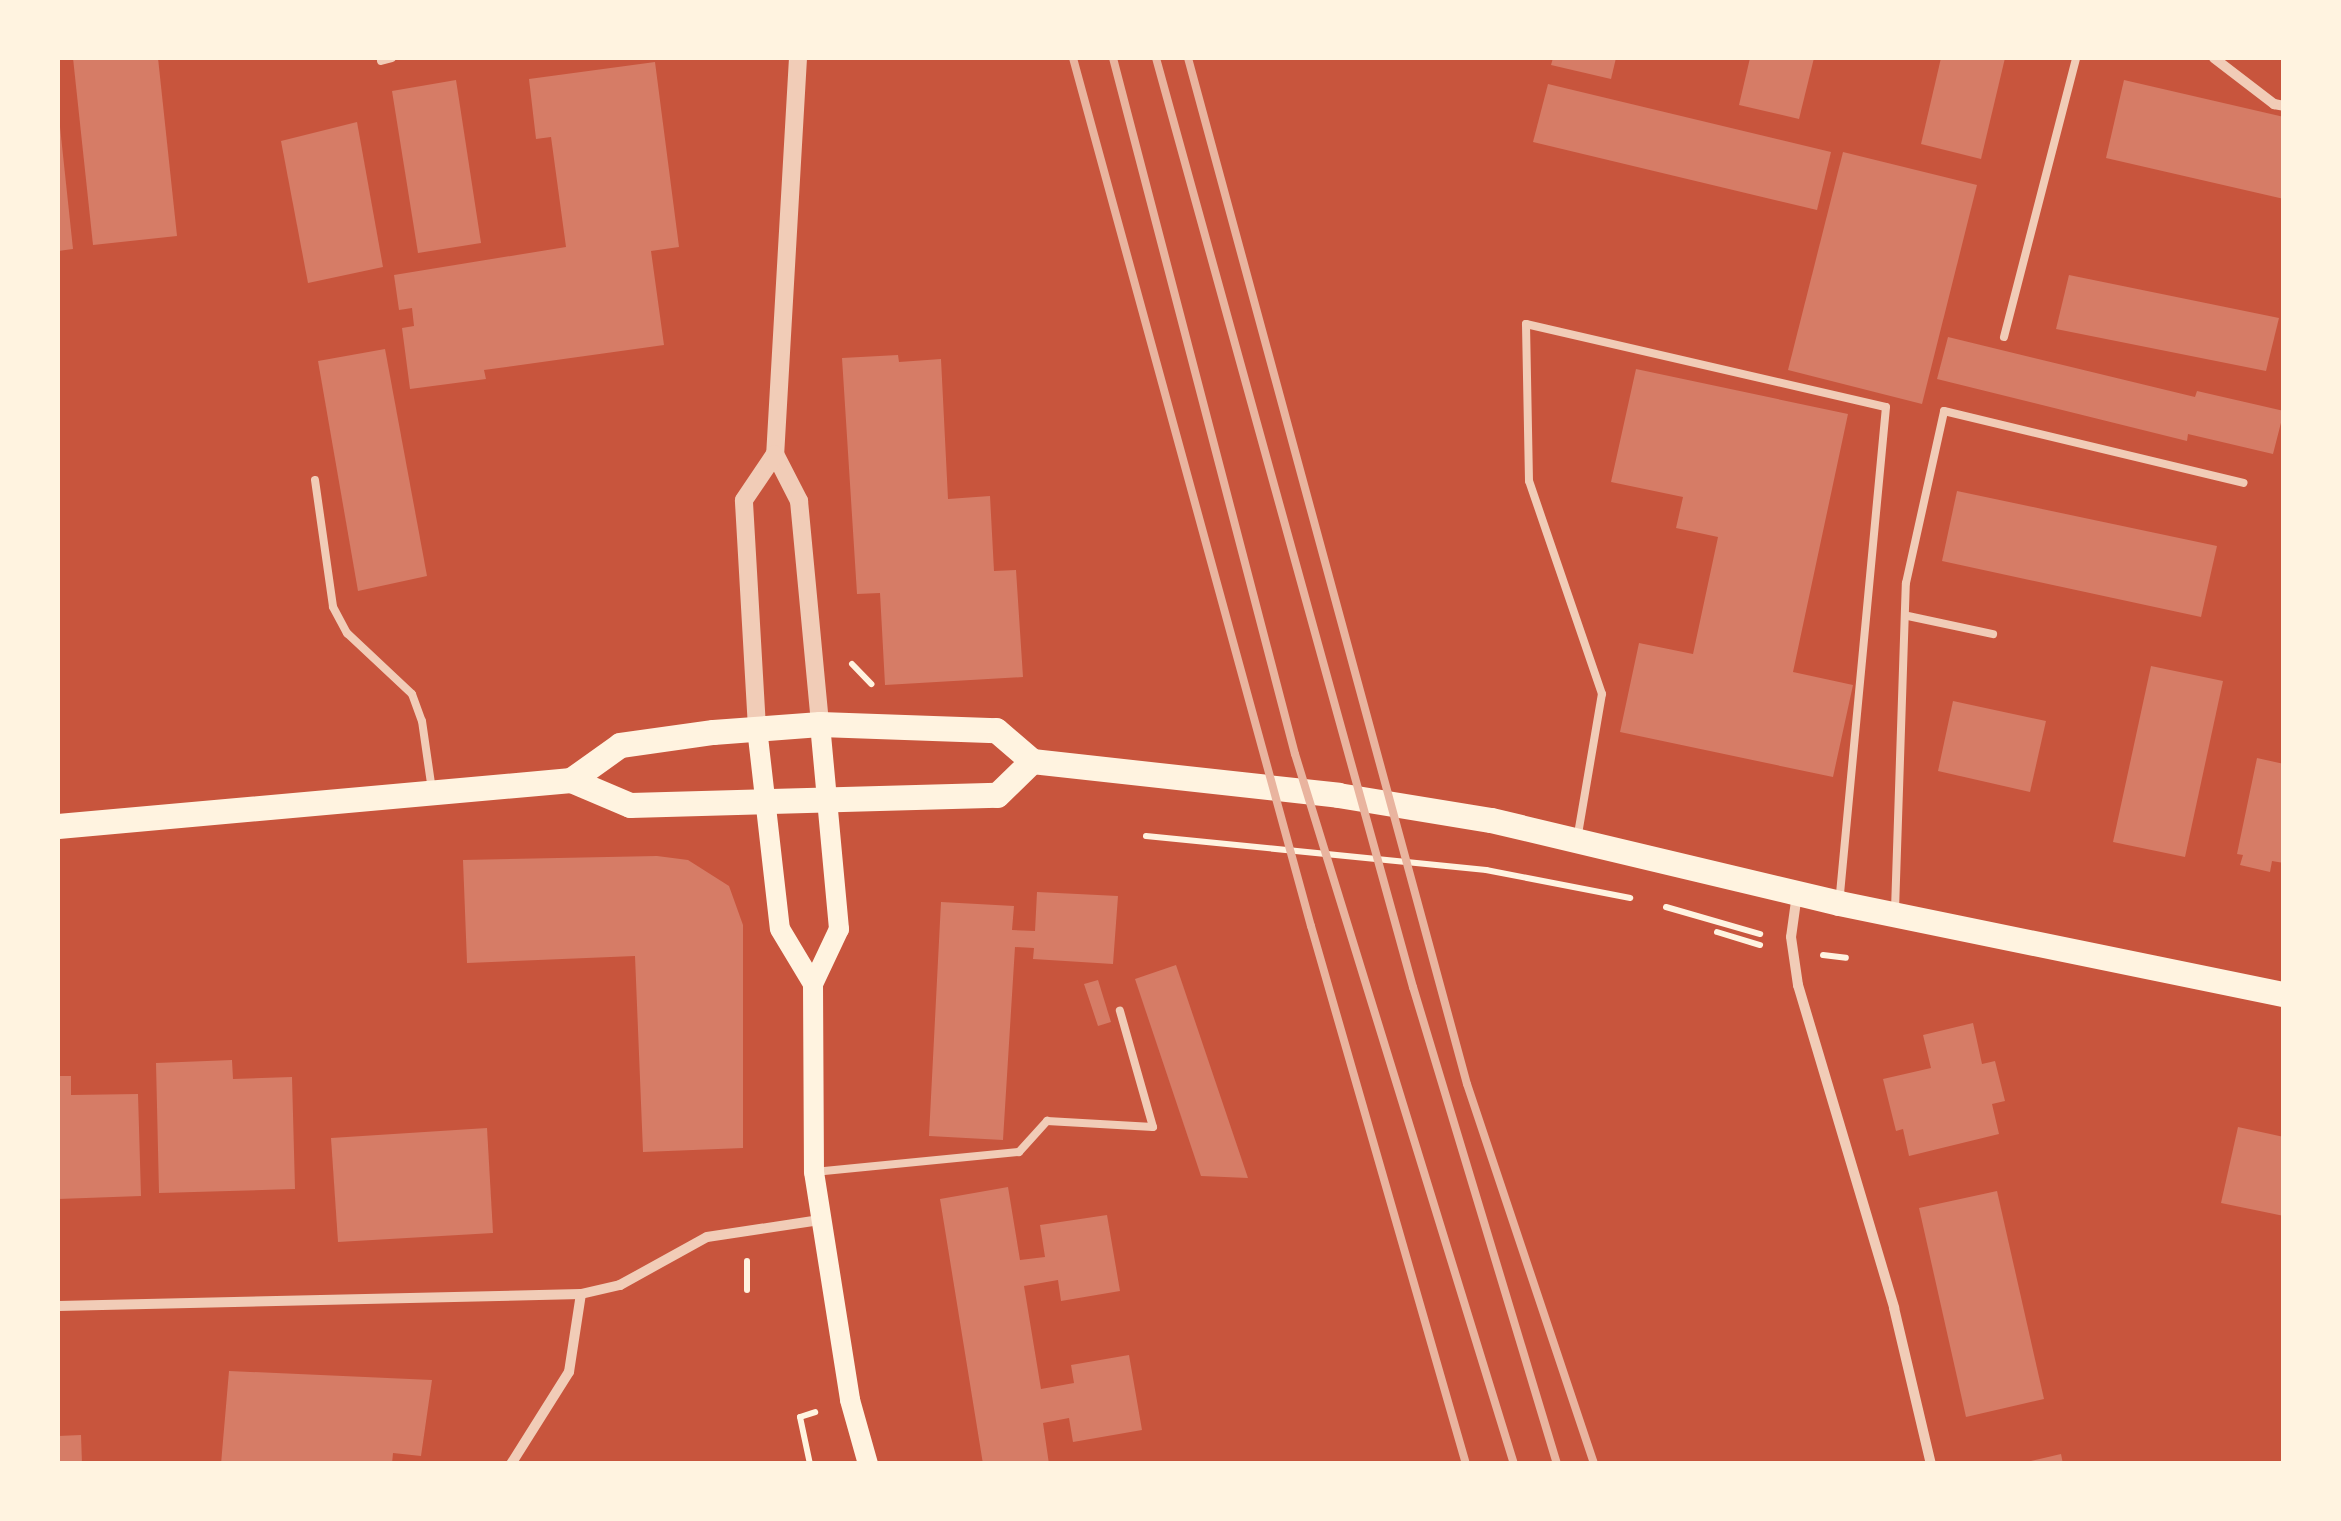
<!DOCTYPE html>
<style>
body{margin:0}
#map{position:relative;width:2341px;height:1521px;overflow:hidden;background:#c8553d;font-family:"Noto Sans",sans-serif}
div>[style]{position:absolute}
.building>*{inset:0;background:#d67c66}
.path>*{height:6px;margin:-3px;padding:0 3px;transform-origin:3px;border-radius:3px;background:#fff3e0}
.service>*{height:8px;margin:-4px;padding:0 4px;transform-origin:4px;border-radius:4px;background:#f1ccb7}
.minor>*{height:10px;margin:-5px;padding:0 5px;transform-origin:5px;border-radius:5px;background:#f1ccb7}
.tertiary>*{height:18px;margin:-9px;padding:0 9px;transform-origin:9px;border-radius:9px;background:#f1ccb7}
.secondary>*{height:20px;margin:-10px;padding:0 10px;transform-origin:10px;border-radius:10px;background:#fff3e0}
.primary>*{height:25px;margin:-12.5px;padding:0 12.5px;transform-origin:12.5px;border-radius:12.5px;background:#fff3e0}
.rail>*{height:8px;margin:-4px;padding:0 4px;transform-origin:4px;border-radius:4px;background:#e9b49f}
span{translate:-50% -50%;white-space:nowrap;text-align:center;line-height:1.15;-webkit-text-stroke:9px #fff3e0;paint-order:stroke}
.frame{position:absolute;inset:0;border:60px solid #fff3e0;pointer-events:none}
</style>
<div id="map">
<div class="building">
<div style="clip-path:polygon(73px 58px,158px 58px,177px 236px,93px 245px)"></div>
<div style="clip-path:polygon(1553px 58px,1616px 58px,1611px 79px,1551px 65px)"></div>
<div style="clip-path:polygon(1750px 58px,1814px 58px,1799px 119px,1739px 105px)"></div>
<div style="clip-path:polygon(1941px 58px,2005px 58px,1981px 159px,1921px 144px)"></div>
<div style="clip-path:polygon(655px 62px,679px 247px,651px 251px,664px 345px,484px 370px,486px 379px,410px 389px,402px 328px,414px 326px,412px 308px,399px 310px,394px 275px,566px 247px,551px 137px,536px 139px,529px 79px)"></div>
<div style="clip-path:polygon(456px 80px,481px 243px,418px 253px,392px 91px)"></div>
<div style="clip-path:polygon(2124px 80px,2284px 117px,2284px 199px,2106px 158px)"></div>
<div style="clip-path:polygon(1548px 84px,1831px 152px,1817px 210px,1533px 142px)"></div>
<div style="clip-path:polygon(357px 122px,383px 267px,308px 283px,281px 141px)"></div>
<div style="clip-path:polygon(60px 127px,73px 249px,58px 251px,58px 128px)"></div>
<div style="clip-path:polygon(1843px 152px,1977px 185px,1922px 404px,1788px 370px)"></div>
<div style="clip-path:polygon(2069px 275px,2279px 318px,2266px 371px,2056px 329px)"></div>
<div style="clip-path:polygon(1948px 337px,2195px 397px,2197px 391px,2284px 411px,2273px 454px,2188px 434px,2187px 441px,1937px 379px)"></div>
<div style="clip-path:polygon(385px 349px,427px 576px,358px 591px,318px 361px)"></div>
<div style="clip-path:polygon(898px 355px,899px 362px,941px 359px,948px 499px,990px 496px,994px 571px,1016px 570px,1023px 677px,885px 685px,880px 593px,857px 594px,842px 358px)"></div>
<div style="clip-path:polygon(1636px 369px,1848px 414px,1793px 672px,1853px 685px,1833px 777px,1620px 732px,1639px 643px,1693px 654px,1718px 537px,1676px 528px,1683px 497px,1611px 482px)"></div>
<div style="clip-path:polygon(1957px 491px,2217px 546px,2201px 617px,1942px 561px)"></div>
<div style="clip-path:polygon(2151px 666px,2223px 681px,2185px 857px,2113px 842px)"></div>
<div style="clip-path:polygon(1953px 701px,2046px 721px,2030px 792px,1938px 771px)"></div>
<div style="clip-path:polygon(2257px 758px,2284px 764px,2284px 863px,2272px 861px,2270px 872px,2240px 865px,2243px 855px,2237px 854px)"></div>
<div style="clip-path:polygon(657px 856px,688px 860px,729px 886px,743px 925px,743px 1148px,643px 1152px,635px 956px,467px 963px,463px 860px)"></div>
<div style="clip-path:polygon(1037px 892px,1118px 896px,1113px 964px,1033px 959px,1034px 948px,1015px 947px,1003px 1140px,929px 1136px,941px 902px,1014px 906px,1012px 930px,1035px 931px)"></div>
<div style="clip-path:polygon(1176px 965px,1248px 1178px,1201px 1176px,1135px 979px)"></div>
<div style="clip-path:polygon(1098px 980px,1111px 1022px,1098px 1026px,1084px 984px)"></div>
<div style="clip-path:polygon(1973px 1023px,1982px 1064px,1995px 1061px,2005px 1101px,1992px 1104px,1999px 1134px,1909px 1156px,1903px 1129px,1896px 1131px,1883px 1079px,1931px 1068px,1923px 1035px)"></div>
<div style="clip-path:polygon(232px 1060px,233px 1079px,292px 1077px,295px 1189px,159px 1193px,156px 1063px)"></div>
<div style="clip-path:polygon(58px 1076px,71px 1076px,71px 1095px,138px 1094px,141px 1196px,58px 1199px)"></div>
<div style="clip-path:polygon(2238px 1127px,2284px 1137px,2284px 1216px,2221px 1203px)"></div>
<div style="clip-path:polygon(487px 1128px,493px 1233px,338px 1242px,331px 1138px)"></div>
<div style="clip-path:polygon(1008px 1187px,1020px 1260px,1045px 1257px,1040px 1225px,1107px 1215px,1120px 1291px,1061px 1301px,1058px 1280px,1024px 1286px,1041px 1389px,1074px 1383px,1071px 1365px,1129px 1355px,1142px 1430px,1073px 1442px,1069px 1418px,1043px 1423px,1049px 1464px,983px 1464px,940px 1199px)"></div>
<div style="clip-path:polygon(1997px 1191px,2044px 1399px,1966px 1417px,1919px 1208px)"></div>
<div style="clip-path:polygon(229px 1371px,432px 1380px,421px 1456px,393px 1453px,392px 1464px,221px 1464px)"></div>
<div style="clip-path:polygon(81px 1435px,82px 1464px,58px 1464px,58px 1436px)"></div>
<div style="clip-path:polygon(2061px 1454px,2063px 1464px,2027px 1464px,2027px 1462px)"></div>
</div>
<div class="path">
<div style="left:852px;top:664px;width:28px;rotate:46deg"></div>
<div style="left:1146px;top:836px;width:342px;rotate:5.7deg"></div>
<div style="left:1486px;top:870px;width:147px;rotate:11deg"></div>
<div style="left:1666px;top:907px;width:98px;rotate:16deg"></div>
<div style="left:1717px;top:932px;width:45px;rotate:16.8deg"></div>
<div style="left:1823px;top:955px;width:23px;rotate:7deg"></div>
<div style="left:747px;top:1290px;width:29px;rotate:-90deg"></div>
<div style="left:810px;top:1464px;width:48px;rotate:-102deg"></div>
<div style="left:800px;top:1417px;width:16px;rotate:-18deg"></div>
</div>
<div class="service">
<div style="left:381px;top:61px;width:11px;rotate:-15deg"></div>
<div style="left:2004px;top:337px;width:288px;rotate:-75.5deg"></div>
<div style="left:315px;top:480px;width:128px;rotate:81.9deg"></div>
<div style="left:333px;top:607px;width:30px;rotate:62deg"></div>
<div style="left:347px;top:633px;width:89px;rotate:43.2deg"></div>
<div style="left:412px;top:694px;width:29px;rotate:70deg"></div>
<div style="left:422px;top:721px;width:70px;rotate:81.8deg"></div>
<div style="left:1908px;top:616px;width:87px;rotate:12deg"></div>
<div style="left:1578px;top:834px;width:142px;rotate:-80.3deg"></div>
<div style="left:1602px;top:694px;width:225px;rotate:-108.9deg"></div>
<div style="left:1529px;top:481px;width:157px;rotate:-91.1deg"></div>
<div style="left:1526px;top:324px;width:369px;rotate:13deg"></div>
<div style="left:1886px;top:407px;width:493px;rotate:95.4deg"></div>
<div style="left:1895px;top:910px;width:327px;rotate:-88.1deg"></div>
<div style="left:1906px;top:583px;width:176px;rotate:-77.5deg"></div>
<div style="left:1944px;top:411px;width:308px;rotate:13.5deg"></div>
<div style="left:814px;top:1172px;width:206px;rotate:-5.6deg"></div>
<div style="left:1019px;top:1152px;width:42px;rotate:-47.9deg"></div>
<div style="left:1047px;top:1121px;width:106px;rotate:3.2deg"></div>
<div style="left:1153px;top:1127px;width:121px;rotate:-105.9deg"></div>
</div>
<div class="minor">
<div style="left:2214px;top:58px;width:76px;rotate:37.5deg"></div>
<div style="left:2274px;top:104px;width:10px;rotate:11deg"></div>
<div style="left:1797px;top:894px;width:43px;rotate:97.9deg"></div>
<div style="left:1791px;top:937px;width:49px;rotate:81.7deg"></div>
<div style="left:1798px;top:985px;width:337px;rotate:73.4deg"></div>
<div style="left:1894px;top:1308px;width:160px;rotate:76.7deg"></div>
<div style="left:58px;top:1306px;width:523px;rotate:-1.31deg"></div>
<div style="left:581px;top:1294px;width:40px;rotate:-13deg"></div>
<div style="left:620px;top:1285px;width:99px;rotate:-28.9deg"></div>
<div style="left:707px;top:1237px;width:114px;rotate:-8.6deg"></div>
<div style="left:511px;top:1464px;width:109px;rotate:-57.8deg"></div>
<div style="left:569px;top:1372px;width:79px;rotate:-81.3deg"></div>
</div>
<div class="tertiary">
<div style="left:798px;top:58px;width:397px;rotate:93.3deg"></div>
<div style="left:775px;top:454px;width:53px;rotate:62.9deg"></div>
<div style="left:799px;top:501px;width:224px;rotate:84.6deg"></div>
<div style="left:757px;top:728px;width:228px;rotate:-93.3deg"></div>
<div style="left:744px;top:500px;width:55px;rotate:-56deg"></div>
</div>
<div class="secondary">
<div style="left:820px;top:724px;width:206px;rotate:84.7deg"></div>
<div style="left:839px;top:929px;width:61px;rotate:115.3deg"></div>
<div style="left:813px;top:984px;width:188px;rotate:89.7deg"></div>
<div style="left:814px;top:1172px;width:231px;rotate:81deg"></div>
<div style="left:850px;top:1400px;width:66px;rotate:74.3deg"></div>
<div style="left:757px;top:728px;width:202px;rotate:83.5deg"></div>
<div style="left:780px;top:929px;width:64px;rotate:59deg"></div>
</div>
<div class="primary">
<div style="left:571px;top:780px;width:60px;rotate:-35.5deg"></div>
<div style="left:620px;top:745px;width:94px;rotate:-8deg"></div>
<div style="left:713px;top:732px;width:107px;rotate:-4.3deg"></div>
<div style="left:820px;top:724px;width:176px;rotate:2deg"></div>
<div style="left:996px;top:730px;width:48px;rotate:40.7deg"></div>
<div style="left:1032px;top:761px;width:308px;rotate:6.3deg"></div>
<div style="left:1338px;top:795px;width:155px;rotate:9.3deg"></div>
<div style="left:1491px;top:820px;width:358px;rotate:13.4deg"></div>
<div style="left:1839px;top:903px;width:454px;rotate:11.6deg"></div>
<div style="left:58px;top:826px;width:515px;rotate:-5.12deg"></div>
<div style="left:571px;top:780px;width:64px;rotate:23deg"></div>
<div style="left:630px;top:805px;width:367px;rotate:-1.6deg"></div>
<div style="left:997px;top:795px;width:49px;rotate:-44.2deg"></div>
</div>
<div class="rail">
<div style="left:1073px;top:58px;width:900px;rotate:74.67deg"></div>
<div style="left:1311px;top:926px;width:560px;rotate:73.93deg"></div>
<div style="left:1113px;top:58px;width:719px;rotate:75.35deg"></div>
<div style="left:1295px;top:754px;width:743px;rotate:72.86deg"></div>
<div style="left:1156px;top:58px;width:964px;rotate:74.54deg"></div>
<div style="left:1413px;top:987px;width:498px;rotate:73.2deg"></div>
<div style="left:1188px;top:58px;width:1063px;rotate:74.79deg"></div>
<div style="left:1467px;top:1084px;width:401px;rotate:71.5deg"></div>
</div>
<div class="frame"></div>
</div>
